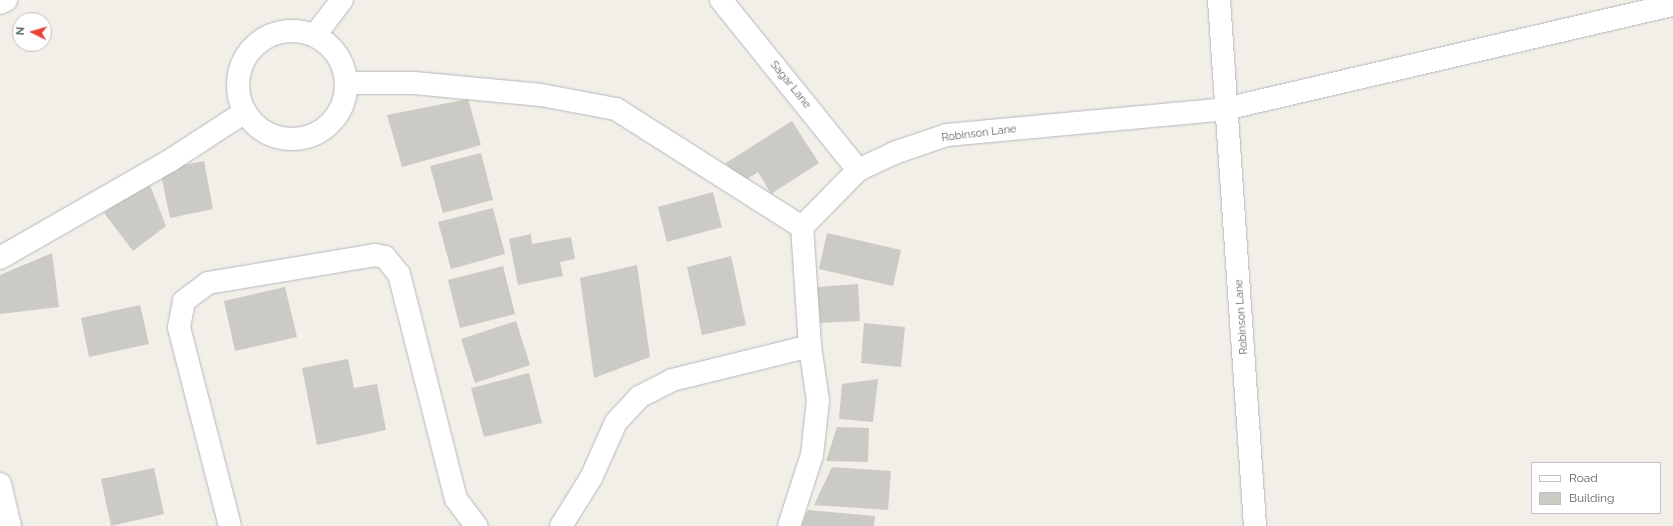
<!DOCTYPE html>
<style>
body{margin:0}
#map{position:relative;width:1673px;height:526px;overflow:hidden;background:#f1efe8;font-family:Raleway,sans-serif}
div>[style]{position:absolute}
.building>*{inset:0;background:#cccac5}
.roads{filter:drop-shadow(0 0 1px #b5b8bc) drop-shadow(0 0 1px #b5b8bc)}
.minor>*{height:22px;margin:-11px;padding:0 11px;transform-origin:11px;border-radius:11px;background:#fff}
.minor>.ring{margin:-11px;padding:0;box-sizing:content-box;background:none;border:22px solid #fff;border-radius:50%}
.tertiary>*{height:22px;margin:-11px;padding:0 11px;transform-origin:11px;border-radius:11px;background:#fff}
span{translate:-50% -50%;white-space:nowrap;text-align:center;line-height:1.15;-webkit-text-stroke:3px #fff;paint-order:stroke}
.street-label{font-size:11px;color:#5f6368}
.legend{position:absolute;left:1531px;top:462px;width:130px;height:52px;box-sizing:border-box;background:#fff;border:1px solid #bfc1c3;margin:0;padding:5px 7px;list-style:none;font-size:12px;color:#5f6368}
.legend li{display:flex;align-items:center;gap:8px;height:20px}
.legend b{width:20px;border:1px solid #bfc1c3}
.north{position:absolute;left:12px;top:12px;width:40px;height:40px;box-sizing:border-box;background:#fff;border:1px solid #bfc1c3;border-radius:50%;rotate:275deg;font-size:11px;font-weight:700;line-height:16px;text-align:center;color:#5f6368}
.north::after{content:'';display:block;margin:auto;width:14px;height:18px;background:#ea4335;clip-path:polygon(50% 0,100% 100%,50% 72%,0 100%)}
</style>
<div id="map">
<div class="building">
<div style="clip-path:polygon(468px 99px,481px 145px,402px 167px,387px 115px)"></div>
<div style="clip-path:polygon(792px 121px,819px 163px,771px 194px,758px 172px,739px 184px,726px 163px)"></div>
<div style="clip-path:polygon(481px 153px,493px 200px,443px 213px,430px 166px)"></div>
<div style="clip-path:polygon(204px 161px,213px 209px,170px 218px,160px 170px)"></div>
<div style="clip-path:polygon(148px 180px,166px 226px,133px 251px,104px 213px)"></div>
<div style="clip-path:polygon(713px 192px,722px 227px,667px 242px,658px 207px)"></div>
<div style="clip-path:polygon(493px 208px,505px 254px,451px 269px,438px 222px)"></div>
<div style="clip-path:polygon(827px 233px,901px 250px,893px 286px,819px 269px)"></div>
<div style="clip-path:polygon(531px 234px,532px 244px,571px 237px,575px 259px,560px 262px,563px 276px,518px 285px,509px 239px)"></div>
<div style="clip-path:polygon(52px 253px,59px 307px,0 314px,0 275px)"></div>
<div style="clip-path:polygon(731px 256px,746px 325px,702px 335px,687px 267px)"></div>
<div style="clip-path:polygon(637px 265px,650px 357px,594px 378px,580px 278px)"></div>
<div style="clip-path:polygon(503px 266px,515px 314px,460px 328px,448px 280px)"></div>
<div style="clip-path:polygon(858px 284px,860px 321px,819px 323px,817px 287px)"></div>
<div style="clip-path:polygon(285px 287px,297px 337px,235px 351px,224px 301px)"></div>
<div style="clip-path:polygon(140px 305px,149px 344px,89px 357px,81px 318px)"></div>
<div style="clip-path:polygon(516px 321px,530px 365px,475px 383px,461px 339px)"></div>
<div style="clip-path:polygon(864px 323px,905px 327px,901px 367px,861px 363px)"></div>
<div style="clip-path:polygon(348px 359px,354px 388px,377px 384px,386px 430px,317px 445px,302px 368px)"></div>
<div style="clip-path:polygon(529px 373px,542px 423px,484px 437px,471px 388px)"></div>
<div style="clip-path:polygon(878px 379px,873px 422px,839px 419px,842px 384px)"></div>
<div style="clip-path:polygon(837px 427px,869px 428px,868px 462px,826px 461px)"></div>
<div style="clip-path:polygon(832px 467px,891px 471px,888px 510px,814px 505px)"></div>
<div style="clip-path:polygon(154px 468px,164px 514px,111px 526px,101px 479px)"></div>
<div style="clip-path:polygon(808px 510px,875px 516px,874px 526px,801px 526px)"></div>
</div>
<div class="roads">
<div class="minor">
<div style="left:721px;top:0;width:218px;rotate:51.1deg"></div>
<div style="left:1219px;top:0;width:527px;rotate:86.08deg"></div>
<div class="ring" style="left:238px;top:31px;width:86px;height:86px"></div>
<div style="left:315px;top:35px;width:44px;rotate:-52.4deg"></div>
<div style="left:346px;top:83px;width:68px"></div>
<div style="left:414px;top:83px;width:128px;rotate:5.4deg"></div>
<div style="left:541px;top:95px;width:76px;rotate:10.6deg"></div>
<div style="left:616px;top:109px;width:220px;rotate:32.4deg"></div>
<div style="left:0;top:258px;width:197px;rotate:-29.8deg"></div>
<div style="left:171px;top:160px;width:88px;rotate:-33deg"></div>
<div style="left:0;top:484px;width:43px;rotate:76.6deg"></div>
<div style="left:230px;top:526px;width:205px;rotate:-104.4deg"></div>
<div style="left:179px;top:327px;width:26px;rotate:-79deg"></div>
<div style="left:184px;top:301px;width:30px;rotate:-37deg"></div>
<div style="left:208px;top:283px;width:169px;rotate:-9.5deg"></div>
<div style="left:375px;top:255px;width:10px;rotate:11deg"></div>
<div style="left:385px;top:257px;width:22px;rotate:51deg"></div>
<div style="left:399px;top:274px;width:232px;rotate:75.8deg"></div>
<div style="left:456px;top:499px;width:34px;rotate:53deg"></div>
<div style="left:561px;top:526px;width:57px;rotate:-58deg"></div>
<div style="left:591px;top:478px;width:61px;rotate:-65.9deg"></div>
<div style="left:616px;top:422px;width:34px;rotate:-47deg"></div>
<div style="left:639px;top:397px;width:37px;rotate:-27deg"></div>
<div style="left:672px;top:380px;width:142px;rotate:-13.8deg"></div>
<div style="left:789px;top:526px;width:75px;rotate:-72.1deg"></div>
<div style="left:812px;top:455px;width:54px;rotate:-83.7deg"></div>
<div style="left:818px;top:401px;width:56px;rotate:-98.3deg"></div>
<div style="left:810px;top:346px;width:119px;rotate:-93.8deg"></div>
<div style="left:802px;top:227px;width:80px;rotate:-45.5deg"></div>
<div style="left:858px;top:170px;width:40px;rotate:-25deg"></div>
<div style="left:894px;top:153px;width:56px;rotate:-18.8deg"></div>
<div style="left:947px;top:135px;width:279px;rotate:-5.3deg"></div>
<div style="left:1225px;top:109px;width:460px;rotate:-13.1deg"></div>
</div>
<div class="tertiary">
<div style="left:0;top:3px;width:7px;rotate:-27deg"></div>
</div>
</div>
<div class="street-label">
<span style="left:790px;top:85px;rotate:51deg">Sagar Lane</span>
<span style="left:979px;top:134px;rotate:-7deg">Robinson Lane</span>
<span style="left:1242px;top:317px;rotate:-94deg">Robinson Lane</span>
</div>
<ul class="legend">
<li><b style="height:5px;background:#fff"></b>Road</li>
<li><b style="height:11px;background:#cccac5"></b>Building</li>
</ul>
<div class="north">N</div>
</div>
